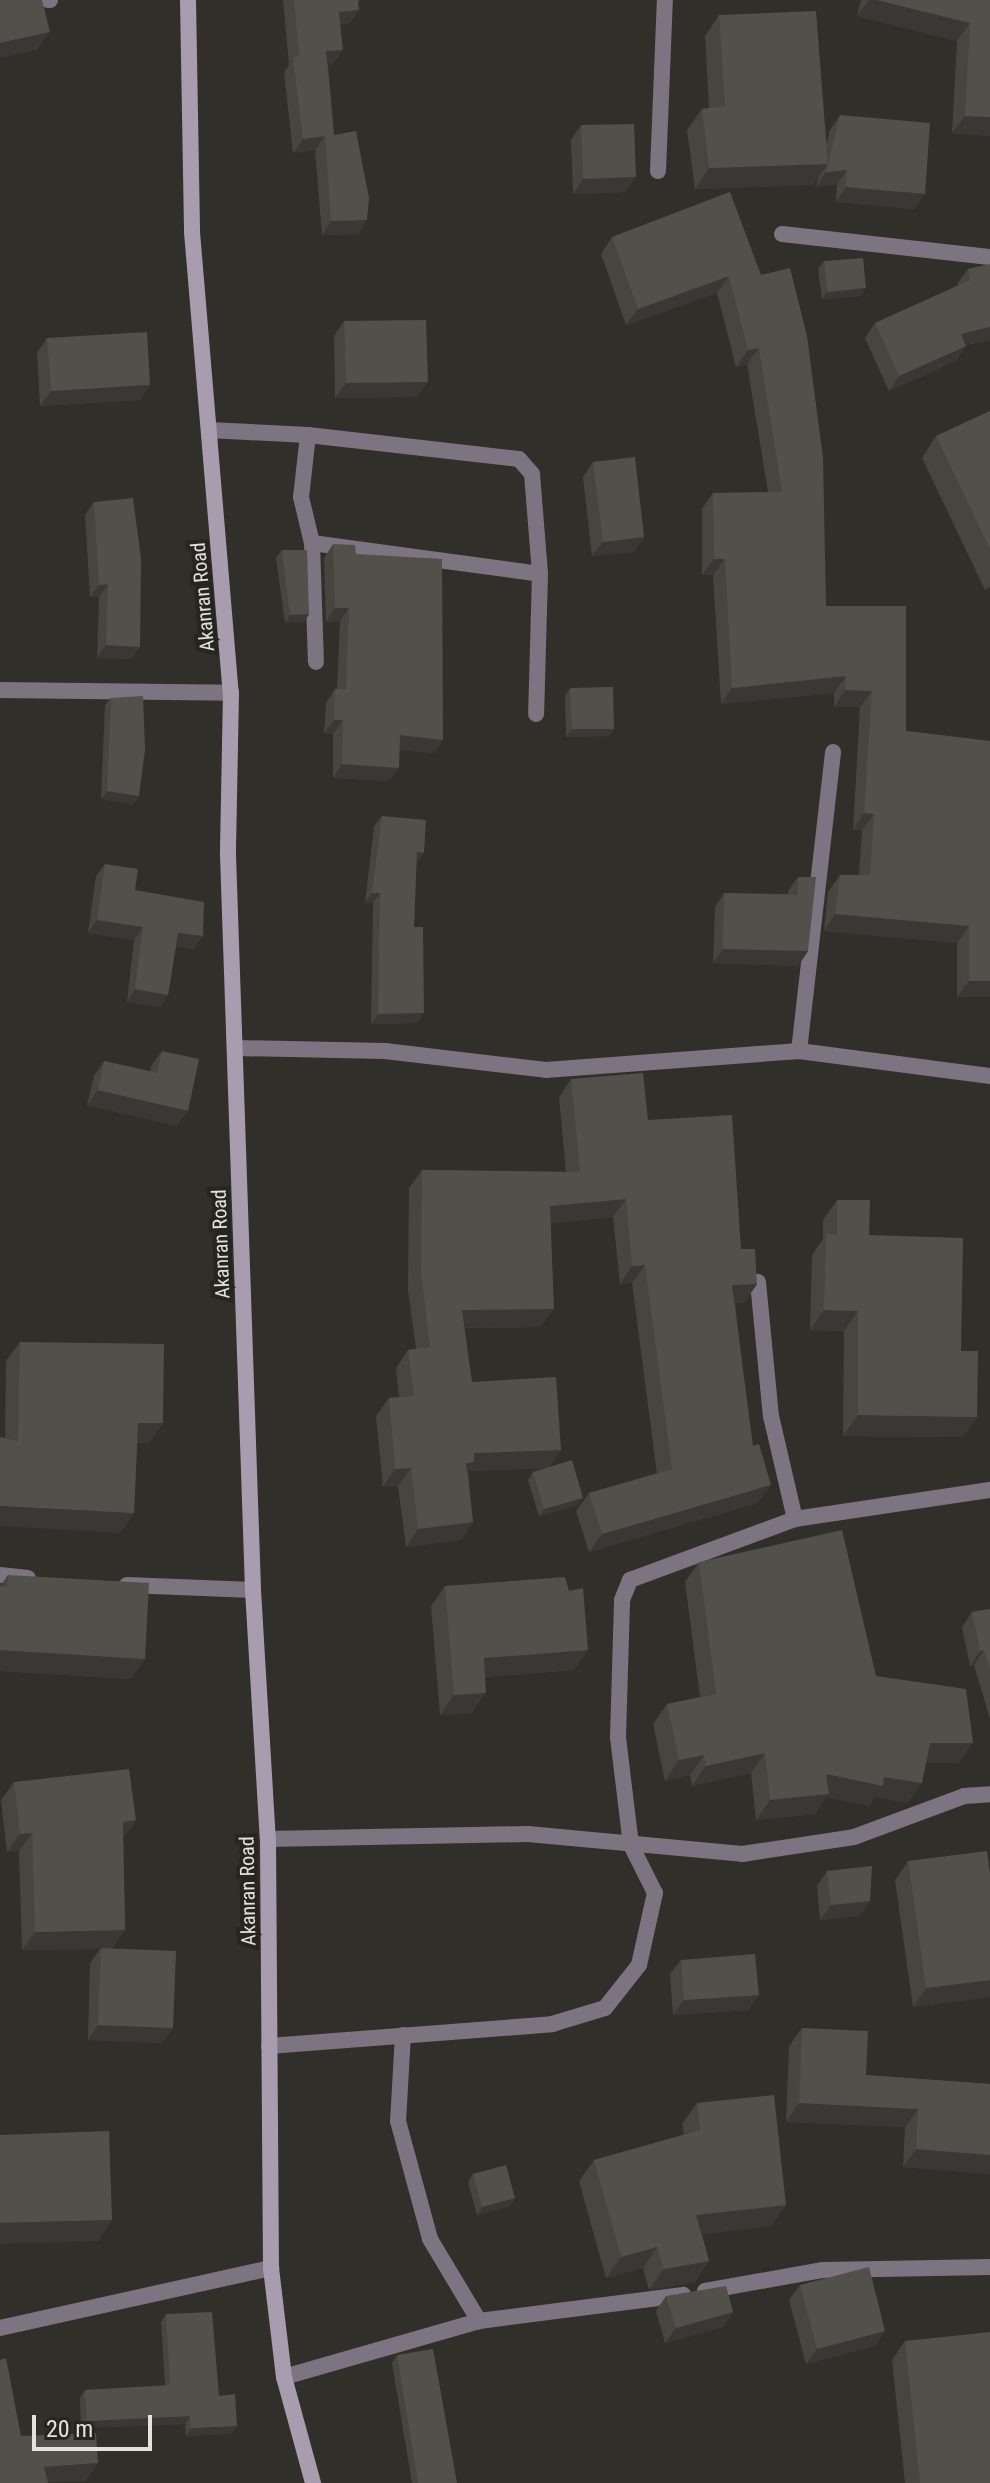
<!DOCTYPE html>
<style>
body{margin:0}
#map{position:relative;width:990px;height:2483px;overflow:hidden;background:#302f29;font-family:"Roboto Condensed",sans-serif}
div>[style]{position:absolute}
.service>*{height:16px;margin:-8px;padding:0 8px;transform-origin:8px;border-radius:8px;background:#7c7581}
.minor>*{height:16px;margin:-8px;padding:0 8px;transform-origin:8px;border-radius:8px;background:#7c7581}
.secondary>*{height:16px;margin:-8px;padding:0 8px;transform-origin:8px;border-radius:8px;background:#a89daf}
.wall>*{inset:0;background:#464540}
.shaded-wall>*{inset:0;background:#393834}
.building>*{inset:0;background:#51504a}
span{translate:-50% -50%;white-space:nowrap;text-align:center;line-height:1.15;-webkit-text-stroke:8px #262520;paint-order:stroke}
.street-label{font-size:20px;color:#e2e2de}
.scale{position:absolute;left:32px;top:2415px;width:120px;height:36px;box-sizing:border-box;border:4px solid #e2e2de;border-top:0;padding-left:10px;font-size:24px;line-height:28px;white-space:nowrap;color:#e2e2de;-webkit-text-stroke:6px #262520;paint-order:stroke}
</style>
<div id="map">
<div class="service">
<div style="left:48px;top:0;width:2px"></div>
<div style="left:209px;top:430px;width:99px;rotate:2.9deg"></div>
<div style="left:308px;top:435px;width:212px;rotate:6.5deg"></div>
<div style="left:519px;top:459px;width:20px;rotate:49deg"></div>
<div style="left:532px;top:474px;width:100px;rotate:85.4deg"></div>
<div style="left:540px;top:574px;width:140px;rotate:91.6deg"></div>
<div style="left:308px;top:435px;width:62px;rotate:96.4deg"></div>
<div style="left:301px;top:497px;width:47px;rotate:76.6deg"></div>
<div style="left:312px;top:543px;width:230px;rotate:7.7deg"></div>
<div style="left:312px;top:543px;width:119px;rotate:88.1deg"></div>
<div style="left:758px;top:1282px;width:135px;rotate:84.5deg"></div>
<div style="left:771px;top:1416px;width:106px;rotate:76.9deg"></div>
<div style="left:403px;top:2035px;width:86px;rotate:93.3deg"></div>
<div style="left:398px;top:2121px;width:122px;rotate:74.8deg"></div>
<div style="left:430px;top:2239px;width:96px;rotate:59.1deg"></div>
<div style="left:269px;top:2046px;width:284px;rotate:-4.4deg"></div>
<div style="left:552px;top:2024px;width:55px;rotate:-16.8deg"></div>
<div style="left:605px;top:2008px;width:55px;rotate:-51.7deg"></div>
<div style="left:639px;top:1965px;width:74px;rotate:-77.5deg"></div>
<div style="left:655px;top:1893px;width:54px;rotate:-116.6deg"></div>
</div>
<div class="minor">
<div style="left:658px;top:171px;width:171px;rotate:-87.7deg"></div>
<div style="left:782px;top:234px;width:209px;rotate:6.3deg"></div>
<div style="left:0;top:690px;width:231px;rotate:0.7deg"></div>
<div style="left:235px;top:1048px;width:150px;rotate:1.1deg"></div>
<div style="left:385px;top:1051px;width:162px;rotate:6.7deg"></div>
<div style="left:546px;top:1070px;width:254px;rotate:-4.3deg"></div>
<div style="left:799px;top:1051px;width:193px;rotate:7.5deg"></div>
<div style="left:799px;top:1051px;width:301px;rotate:-83.5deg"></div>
<div style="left:0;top:1575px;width:28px;rotate:6deg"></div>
<div style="left:127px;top:1585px;width:126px;rotate:2.3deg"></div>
<div style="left:268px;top:1839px;width:260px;rotate:-1.1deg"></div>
<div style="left:528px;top:1834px;width:215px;rotate:5.3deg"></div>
<div style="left:742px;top:1854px;width:113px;rotate:-8.6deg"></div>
<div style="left:854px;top:1837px;width:117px;rotate:-20.4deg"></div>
<div style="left:964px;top:1796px;width:26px;rotate:-4deg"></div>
<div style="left:631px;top:1845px;width:109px;rotate:-96.9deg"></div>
<div style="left:618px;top:1737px;width:137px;rotate:-88.3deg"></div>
<div style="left:622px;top:1600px;width:22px;rotate:-68deg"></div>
<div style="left:630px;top:1580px;width:176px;rotate:-20.3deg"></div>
<div style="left:795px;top:1519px;width:197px;rotate:-8.5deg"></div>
<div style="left:705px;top:2291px;width:120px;rotate:-10.1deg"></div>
<div style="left:823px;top:2270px;width:167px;rotate:-1deg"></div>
<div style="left:0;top:2328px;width:278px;rotate:-12.5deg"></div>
<div style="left:284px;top:2377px;width:203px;rotate:-16deg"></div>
<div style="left:479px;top:2321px;width:206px;rotate:-7.3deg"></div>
</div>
<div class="secondary">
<div style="left:188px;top:0;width:232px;rotate:89deg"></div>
<div style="left:192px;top:232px;width:463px;rotate:85.2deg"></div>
<div style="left:231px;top:693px;width:162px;rotate:91.1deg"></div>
<div style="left:228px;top:855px;width:735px;rotate:88.05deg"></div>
<div style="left:253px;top:1590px;width:249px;rotate:86.6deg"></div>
<div style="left:268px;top:1839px;width:429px;rotate:89.6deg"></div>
<div style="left:271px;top:2268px;width:110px;rotate:83.2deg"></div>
<div style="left:284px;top:2377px;width:110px;rotate:74.7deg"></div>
</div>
<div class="wall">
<div style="clip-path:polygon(283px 0,362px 0,358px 1px,350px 23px,340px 24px,334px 63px,328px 64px,334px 135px,367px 220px,358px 234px,322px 235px,315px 150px,293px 153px,284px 72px,289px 65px)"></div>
<div style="clip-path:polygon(861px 0,990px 0,990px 136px,952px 133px,957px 41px,857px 16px)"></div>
<div style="clip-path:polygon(719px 15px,826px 145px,830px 130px,840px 115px,914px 209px,836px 202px,837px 184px,816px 187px,818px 177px,813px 185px,695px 189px,687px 130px,702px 109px,709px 108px,705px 36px)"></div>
<div style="clip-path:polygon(581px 125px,625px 192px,573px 194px,571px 140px)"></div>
<div style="clip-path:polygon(730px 192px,826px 606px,906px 731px,990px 741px,990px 997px,957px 997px,957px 943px,824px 931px,828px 892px,840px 875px,859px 875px,862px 830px,853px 830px,860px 707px,834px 707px,834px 693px,721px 704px,713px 575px,702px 575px,702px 509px,713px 493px,768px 492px,747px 364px,736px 367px,717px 293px,626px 325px,601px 254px,612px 237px)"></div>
<div style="clip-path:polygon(824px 261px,861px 296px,822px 299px,818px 269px)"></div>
<div style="clip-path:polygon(968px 269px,990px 340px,966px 345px,956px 361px,889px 391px,865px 338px,875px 323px,958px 286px,957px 284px)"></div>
<div style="clip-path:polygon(344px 321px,417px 397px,335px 398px,334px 336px)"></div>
<div style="clip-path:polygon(47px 338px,140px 400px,40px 406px,37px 353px)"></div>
<div style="clip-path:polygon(990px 411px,990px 587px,985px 590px,922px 458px,936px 436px)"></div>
<div style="clip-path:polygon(593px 462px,644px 537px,634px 552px,592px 556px,583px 477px)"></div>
<div style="clip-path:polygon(94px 502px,140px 647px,131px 659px,97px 658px,99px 597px,90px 597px,85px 515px)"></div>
<div style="clip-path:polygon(333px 544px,356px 554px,443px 740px,434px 753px,400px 750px,389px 781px,333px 778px,333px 734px,324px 733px,326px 703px,335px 689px,337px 689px,340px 621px,326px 622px,324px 558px)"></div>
<div style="clip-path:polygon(282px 550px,309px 614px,304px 622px,285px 623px,276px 558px)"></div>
<div style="clip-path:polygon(570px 688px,614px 729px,609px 736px,566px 737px,565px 696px)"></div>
<div style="clip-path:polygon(111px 698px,139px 796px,133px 804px,101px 799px,105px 705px)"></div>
<div style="clip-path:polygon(382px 816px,416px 863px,414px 927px,417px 1023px,371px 1024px,373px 903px,365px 903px,374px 826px)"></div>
<div style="clip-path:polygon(105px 864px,135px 890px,194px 949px,176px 946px,168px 995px,160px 1007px,127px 1002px,134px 940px,88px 933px,96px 876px)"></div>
<div style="clip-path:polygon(798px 877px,808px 951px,798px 966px,713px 963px,715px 907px,724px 893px,788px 894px,788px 891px)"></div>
<div style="clip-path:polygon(162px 1051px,177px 1126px,87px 1105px,94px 1076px,104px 1061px,150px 1071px,151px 1066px)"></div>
<div style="clip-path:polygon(571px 1079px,648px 1120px,741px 1249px,757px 1284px,744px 1303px,735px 1303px,758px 1503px,589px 1552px,576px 1511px,589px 1493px,657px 1474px,632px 1283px,620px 1284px,613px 1217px,551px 1223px,541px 1327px,464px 1328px,472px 1382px,561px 1450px,548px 1468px,468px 1471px,473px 1522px,461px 1540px,406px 1547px,398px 1486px,383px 1487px,376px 1416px,389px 1398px,399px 1397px,396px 1368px,408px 1350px,416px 1349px,408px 1290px,409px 1188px,422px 1170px,566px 1172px,559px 1097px)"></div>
<div style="clip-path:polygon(837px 1200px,869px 1235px,961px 1351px,977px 1417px,963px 1437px,843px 1436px,844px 1331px,810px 1330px,812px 1255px,823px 1239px,823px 1220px)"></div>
<div style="clip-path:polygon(20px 1342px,163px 1423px,149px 1443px,137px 1443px,134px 1513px,120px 1533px,5px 1438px,6px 1361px)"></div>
<div style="clip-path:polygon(533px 1472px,578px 1505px,539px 1516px,528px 1480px)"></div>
<div style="clip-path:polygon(699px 1562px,876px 1676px,959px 1763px,926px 1763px,908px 1803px,875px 1797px,869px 1806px,826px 1797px,815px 1814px,756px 1820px,751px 1773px,692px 1786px,690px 1775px,665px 1781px,653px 1724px,667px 1704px,700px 1697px,685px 1582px)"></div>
<div style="clip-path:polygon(8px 1575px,145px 1659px,131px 1679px,0 1671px,0 1586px)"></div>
<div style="clip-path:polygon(445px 1586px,569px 1591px,588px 1650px,574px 1670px,485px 1677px,472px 1713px,440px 1715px,431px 1606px)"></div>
<div style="clip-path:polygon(990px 1609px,990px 1719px,974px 1665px,970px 1666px,962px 1627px,972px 1612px)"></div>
<div style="clip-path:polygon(14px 1782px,136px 1820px,123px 1838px,125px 1930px,112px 1949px,173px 2028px,162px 2043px,88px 2040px,90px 1963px,100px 1949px,22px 1950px,19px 1851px,7px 1852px,1px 1800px)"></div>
<div style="clip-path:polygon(908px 1861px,990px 1874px,990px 1997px,913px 2007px,895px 1880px)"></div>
<div style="clip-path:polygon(827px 1871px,870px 1901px,860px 1916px,820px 1920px,817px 1886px)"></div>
<div style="clip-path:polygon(681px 1960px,759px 1995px,748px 2010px,673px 2015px,670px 1974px)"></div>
<div style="clip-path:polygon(802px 2028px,866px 2075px,990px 2084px,990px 2174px,903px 2167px,905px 2127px,786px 2122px,789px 2046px)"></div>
<div style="clip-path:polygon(697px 2103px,786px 2205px,771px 2226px,702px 2234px,709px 2261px,695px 2282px,649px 2290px,643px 2268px,606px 2278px,579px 2181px,594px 2160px,684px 2135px,682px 2124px)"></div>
<div style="clip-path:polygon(473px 2174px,515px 2198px,510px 2206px,477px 2215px,468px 2182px)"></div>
<div style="clip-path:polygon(800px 2285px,885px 2331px,875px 2346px,806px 2364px,789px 2300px)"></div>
<div style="clip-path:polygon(666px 2296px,733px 2312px,723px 2327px,665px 2343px,656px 2311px)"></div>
<div style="clip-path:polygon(166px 2314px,219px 2396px,232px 2434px,186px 2436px,185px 2424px,81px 2428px,80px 2398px,85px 2390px,165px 2386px,161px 2322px)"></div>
<div style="clip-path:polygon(905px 2341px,990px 2483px,905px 2483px,892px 2360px)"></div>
<div style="clip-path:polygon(397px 2355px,457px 2483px,412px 2483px,392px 2363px)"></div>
</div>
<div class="shaded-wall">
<div style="clip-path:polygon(869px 0,877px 0,970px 23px,957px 41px,857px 16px)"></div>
<div style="clip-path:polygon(359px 10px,350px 23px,329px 26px,339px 12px)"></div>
<div style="clip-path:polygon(50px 32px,37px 50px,0 58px,0 43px)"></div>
<div style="clip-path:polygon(343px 50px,334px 63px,317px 65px,326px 51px)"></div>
<div style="clip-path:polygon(965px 116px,990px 117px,990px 136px,952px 133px)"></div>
<div style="clip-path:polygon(325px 136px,315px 150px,293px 153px,303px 139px)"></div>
<div style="clip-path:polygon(828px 164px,813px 185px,695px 189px,709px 168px)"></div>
<div style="clip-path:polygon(847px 170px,837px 184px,816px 187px,826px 172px)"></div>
<div style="clip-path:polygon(636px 177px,625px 192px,573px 194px,583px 179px)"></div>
<div style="clip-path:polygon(846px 187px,925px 194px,914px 209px,836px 202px)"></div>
<div style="clip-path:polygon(367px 220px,358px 234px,322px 235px,331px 221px)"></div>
<div style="clip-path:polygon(729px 276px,717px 293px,626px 325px,638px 309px)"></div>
<div style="clip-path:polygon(866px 288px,861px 296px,822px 299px,827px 292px)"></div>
<div style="clip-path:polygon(990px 327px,990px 340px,950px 348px,961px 334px)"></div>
<div style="clip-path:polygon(966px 346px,956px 361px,889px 391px,899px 376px)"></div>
<div style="clip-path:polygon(759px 348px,747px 364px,736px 367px,748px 350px)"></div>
<div style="clip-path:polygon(428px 382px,417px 397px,335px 398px,346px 383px)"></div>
<div style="clip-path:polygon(150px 385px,140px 400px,40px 406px,51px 391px)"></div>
<div style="clip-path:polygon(644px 537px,634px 552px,592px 556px,603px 542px)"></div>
<div style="clip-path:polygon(714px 559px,725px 559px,713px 575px,702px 575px)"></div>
<div style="clip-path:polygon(108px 584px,99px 597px,90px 597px,99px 585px)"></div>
<div style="clip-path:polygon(335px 608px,349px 608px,340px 621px,326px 622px)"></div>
<div style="clip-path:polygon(309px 614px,304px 622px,285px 623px,290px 615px)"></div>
<div style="clip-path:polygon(106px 645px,140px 647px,131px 659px,97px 658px)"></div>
<div style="clip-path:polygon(846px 676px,834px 693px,721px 704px,732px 688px)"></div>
<div style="clip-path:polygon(845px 690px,872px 691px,860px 707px,834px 707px)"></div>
<div style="clip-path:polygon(334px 720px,343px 720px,333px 734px,324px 733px)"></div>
<div style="clip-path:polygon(572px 729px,614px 729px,609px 736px,566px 737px)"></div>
<div style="clip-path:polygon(400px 735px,443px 740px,434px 753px,391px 749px)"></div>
<div style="clip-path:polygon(342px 764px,399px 768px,389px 781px,333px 778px)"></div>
<div style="clip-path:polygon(107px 791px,139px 796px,133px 804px,101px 799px)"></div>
<div style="clip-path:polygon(864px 813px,874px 814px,862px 830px,853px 830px)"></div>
<div style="clip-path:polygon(417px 852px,424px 853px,417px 863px)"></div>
<div style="clip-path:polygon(372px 893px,380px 893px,373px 903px,365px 903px)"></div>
<div style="clip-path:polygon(835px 914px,969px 926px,957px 943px,824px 931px)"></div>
<div style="clip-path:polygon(97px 920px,143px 927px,134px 940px,88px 933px)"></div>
<div style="clip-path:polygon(178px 933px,203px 936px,194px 949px,169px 945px)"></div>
<div style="clip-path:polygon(723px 949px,808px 951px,798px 966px,713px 963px)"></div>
<div style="clip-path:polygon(969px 981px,990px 981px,990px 997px,957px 997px)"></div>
<div style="clip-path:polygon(135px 989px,168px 995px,160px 1007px,127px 1002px)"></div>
<div style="clip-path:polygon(424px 1013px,417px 1023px,371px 1024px,378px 1014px)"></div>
<div style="clip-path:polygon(98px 1090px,188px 1111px,177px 1126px,87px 1105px)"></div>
<div style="clip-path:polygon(626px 1199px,613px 1217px,538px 1224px,550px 1206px)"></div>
<div style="clip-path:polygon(645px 1265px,632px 1283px,620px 1284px,632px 1266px)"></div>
<div style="clip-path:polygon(757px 1284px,744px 1303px,720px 1303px,732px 1285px)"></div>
<div style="clip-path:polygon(554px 1309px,541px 1327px,449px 1328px,462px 1310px)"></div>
<div style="clip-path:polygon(824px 1310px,858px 1311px,844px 1331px,810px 1330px)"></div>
<div style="clip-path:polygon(858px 1415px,977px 1417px,963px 1437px,843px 1436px)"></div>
<div style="clip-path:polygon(138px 1423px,163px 1423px,149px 1443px,124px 1442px)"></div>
<div style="clip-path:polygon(561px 1450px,548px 1468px,468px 1471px,462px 1480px,453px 1481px,474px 1453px)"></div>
<div style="clip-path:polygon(411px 1468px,398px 1486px,383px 1487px,395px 1469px)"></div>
<div style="clip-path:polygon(771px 1485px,758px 1503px,589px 1552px,602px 1534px)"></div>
<div style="clip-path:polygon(583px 1498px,578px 1505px,539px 1516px,544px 1509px)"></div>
<div style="clip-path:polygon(0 1506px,134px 1513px,120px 1533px,0 1526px)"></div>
<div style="clip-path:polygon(473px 1522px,461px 1540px,406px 1547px,418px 1529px)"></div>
<div style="clip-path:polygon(0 1650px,145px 1659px,131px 1679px,0 1671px)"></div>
<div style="clip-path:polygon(588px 1650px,574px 1670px,470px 1678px,484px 1658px)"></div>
<div style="clip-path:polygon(984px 1650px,974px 1665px,970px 1666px,980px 1651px)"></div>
<div style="clip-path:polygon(486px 1693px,472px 1713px,440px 1715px,454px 1695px)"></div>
<div style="clip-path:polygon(930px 1743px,973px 1743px,959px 1763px,916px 1763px)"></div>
<div style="clip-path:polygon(765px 1753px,751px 1773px,692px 1786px,706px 1766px)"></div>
<div style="clip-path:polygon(704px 1755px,690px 1775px,665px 1781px,679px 1760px)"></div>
<div style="clip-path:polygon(826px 1774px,884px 1777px,922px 1783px,908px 1803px,875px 1797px,869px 1806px,826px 1797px,815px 1814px,756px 1820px,770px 1800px)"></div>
<div style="clip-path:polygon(136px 1820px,123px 1839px,123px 1822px)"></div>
<div style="clip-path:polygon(32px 1833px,19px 1851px,7px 1852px,20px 1834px)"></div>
<div style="clip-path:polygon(870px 1901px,860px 1916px,820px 1920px,831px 1905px)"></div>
<div style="clip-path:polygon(125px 1930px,112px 1949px,22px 1950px,35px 1932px)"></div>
<div style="clip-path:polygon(990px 1980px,990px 1997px,913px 2007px,926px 1988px)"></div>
<div style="clip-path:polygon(759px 1995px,748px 2010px,673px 2015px,684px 2000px)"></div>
<div style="clip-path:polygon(98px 2025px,173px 2028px,162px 2043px,88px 2040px)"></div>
<div style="clip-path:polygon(799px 2103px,918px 2109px,905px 2127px,786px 2122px)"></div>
<div style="clip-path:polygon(916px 2149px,990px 2155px,990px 2174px,903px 2167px)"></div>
<div style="clip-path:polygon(515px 2198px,510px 2206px,477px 2215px,482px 2207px)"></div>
<div style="clip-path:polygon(786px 2205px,771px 2226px,681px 2236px,696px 2215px)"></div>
<div style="clip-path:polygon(112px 2220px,98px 2241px,0 2244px,0 2223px)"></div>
<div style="clip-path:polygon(657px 2247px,643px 2268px,606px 2278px,621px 2257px)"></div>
<div style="clip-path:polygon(709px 2261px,695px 2282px,649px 2290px,664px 2269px)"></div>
<div style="clip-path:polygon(733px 2312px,723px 2327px,665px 2343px,676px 2328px)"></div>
<div style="clip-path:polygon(885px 2331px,875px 2346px,806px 2364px,817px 2349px)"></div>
<div style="clip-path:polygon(190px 2416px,185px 2424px,81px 2428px,87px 2421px)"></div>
<div style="clip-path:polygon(237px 2426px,232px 2434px,186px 2436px,191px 2428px)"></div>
<div style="clip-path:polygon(98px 2463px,86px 2481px,33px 2483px,44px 2467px)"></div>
</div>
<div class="building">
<div style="clip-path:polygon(0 0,42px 0,50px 32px,0 43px)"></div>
<div style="clip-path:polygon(294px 0,358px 0,359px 10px,339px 12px,343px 50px,326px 51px,334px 135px,356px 131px,369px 198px,367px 220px,331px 221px,325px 136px,303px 139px,293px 58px,303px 53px,299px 54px)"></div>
<div style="clip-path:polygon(877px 0,990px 0,990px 117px,965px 116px,970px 23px)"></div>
<div style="clip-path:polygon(816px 11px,828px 164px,709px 168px,702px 109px,725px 106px,719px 15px)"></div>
<div style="clip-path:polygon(840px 115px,930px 123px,925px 194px,846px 187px,847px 170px,826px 172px)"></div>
<div style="clip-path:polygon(634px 124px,636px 177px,583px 179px,581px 125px)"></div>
<div style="clip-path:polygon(730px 192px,761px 275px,790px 268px,807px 336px,823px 458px,826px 606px,906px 606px,906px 731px,990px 741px,990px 981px,969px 981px,969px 926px,835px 914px,840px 875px,870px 875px,874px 814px,864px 813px,872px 691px,845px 690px,846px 676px,732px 688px,725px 559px,714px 559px,713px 493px,782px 492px,759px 348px,748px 350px,729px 276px,638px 309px,612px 237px)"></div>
<div style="clip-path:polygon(863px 258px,866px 288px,827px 292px,824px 261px)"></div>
<div style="clip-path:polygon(990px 264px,990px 327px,961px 334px,966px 346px,899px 376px,875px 323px,970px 280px,968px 269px)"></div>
<div style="clip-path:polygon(426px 320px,428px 382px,346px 383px,344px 321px)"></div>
<div style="clip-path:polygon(147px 332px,150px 385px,51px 391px,47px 338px)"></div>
<div style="clip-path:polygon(990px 411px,990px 549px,936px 436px)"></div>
<div style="clip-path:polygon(635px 457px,644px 537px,603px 542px,593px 462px)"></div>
<div style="clip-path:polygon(133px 498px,141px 559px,140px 647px,106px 645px,108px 584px,99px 585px,94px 502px)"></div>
<div style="clip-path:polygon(333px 544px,355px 545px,356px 554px,442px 559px,443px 740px,400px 735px,399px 768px,342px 764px,343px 720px,334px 720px,335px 689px,346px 689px,349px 608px,335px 608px)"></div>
<div style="clip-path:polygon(282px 550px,307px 550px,309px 614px,290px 615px)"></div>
<div style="clip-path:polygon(613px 687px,614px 729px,572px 729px,570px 688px)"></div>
<div style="clip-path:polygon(143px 696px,145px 750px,139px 796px,107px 791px,111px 698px)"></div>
<div style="clip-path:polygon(382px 816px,426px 820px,424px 853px,417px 852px,414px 927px,423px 927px,424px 1013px,378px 1014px,380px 893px,372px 893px)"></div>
<div style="clip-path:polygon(105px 864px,138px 869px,135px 890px,204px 902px,203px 936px,178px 933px,168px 995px,135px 989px,143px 927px,97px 920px)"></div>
<div style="clip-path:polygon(798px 877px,816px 877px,808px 951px,723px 949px,724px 893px,798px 895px)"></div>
<div style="clip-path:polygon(162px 1051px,199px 1059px,188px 1111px,98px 1090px,104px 1061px,157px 1073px)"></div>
<div style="clip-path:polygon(643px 1073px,648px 1120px,732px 1115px,741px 1249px,755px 1249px,757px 1284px,732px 1285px,753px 1446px,759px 1444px,771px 1485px,602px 1534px,589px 1493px,672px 1469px,645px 1265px,632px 1266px,626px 1199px,550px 1206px,554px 1309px,462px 1310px,472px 1382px,556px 1377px,561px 1450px,474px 1453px,474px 1462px,466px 1463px,473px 1522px,418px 1529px,411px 1468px,395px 1469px,389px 1398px,414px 1396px,408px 1350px,430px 1347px,421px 1272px,422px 1170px,580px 1172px,571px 1079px)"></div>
<div style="clip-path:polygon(837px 1200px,870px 1200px,869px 1235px,963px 1238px,961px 1351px,978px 1351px,977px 1417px,858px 1415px,858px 1311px,824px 1310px,826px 1234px,837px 1235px)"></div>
<div style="clip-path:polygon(20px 1342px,164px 1344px,163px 1423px,138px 1423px,134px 1513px,0 1506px,0 1437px,18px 1441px)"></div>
<div style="clip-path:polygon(572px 1460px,583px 1498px,544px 1509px,533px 1472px)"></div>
<div style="clip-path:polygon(842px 1530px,876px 1676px,966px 1689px,973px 1743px,930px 1743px,922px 1783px,884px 1777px,883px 1786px,826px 1774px,829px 1794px,770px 1800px,765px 1753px,706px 1766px,704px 1755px,679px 1760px,667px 1704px,716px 1694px,699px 1562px)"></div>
<div style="clip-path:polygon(8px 1575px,149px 1583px,145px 1659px,0 1650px,0 1586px,7px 1587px)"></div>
<div style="clip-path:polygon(565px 1577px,569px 1591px,583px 1588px,588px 1650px,484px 1658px,486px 1693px,454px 1695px,445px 1586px)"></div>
<div style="clip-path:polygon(990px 1609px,990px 1669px,984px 1650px,980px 1651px,972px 1612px)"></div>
<div style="clip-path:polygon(129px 1769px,136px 1820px,123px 1822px,125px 1930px,35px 1932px,32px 1833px,20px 1834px,14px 1782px)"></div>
<div style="clip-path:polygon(987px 1851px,990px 1874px,990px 1980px,926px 1988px,908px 1861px)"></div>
<div style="clip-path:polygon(872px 1866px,870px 1901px,831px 1905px,827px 1871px)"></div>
<div style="clip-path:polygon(101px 1948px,176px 1951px,173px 2028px,98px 2025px)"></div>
<div style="clip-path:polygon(755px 1954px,759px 1995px,684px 2000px,681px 1960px)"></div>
<div style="clip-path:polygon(802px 2028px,868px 2031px,866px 2075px,990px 2084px,990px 2155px,916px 2149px,918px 2109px,799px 2103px)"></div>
<div style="clip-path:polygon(774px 2095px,786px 2205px,696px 2215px,709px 2261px,664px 2269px,657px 2247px,621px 2257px,594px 2160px,700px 2130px,697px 2103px)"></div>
<div style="clip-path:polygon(109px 2131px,112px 2220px,0 2223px,0 2135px)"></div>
<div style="clip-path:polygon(506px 2165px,515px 2198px,482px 2207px,473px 2174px)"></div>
<div style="clip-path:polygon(869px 2267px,885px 2331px,817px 2349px,800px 2285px)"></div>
<div style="clip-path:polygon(726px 2286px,733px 2312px,676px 2328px,666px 2296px)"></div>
<div style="clip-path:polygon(212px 2312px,219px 2396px,235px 2394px,237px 2426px,191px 2428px,190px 2416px,87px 2421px,85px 2390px,170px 2385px,166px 2314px)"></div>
<div style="clip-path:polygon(990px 2332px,990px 2483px,920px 2483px,905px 2341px)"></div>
<div style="clip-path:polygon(433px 2349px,457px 2483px,418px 2483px,397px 2355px)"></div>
<div style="clip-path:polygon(6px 2358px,21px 2436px,96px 2433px,98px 2463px,44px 2467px,48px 2483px,0 2483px,0 2360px)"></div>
</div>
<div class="street-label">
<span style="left:203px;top:597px;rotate:-95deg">Akanran Road</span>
<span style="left:221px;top:1244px;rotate:-92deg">Akanran Road</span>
<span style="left:248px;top:1891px;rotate:-91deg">Akanran Road</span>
</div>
<div class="scale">20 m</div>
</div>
